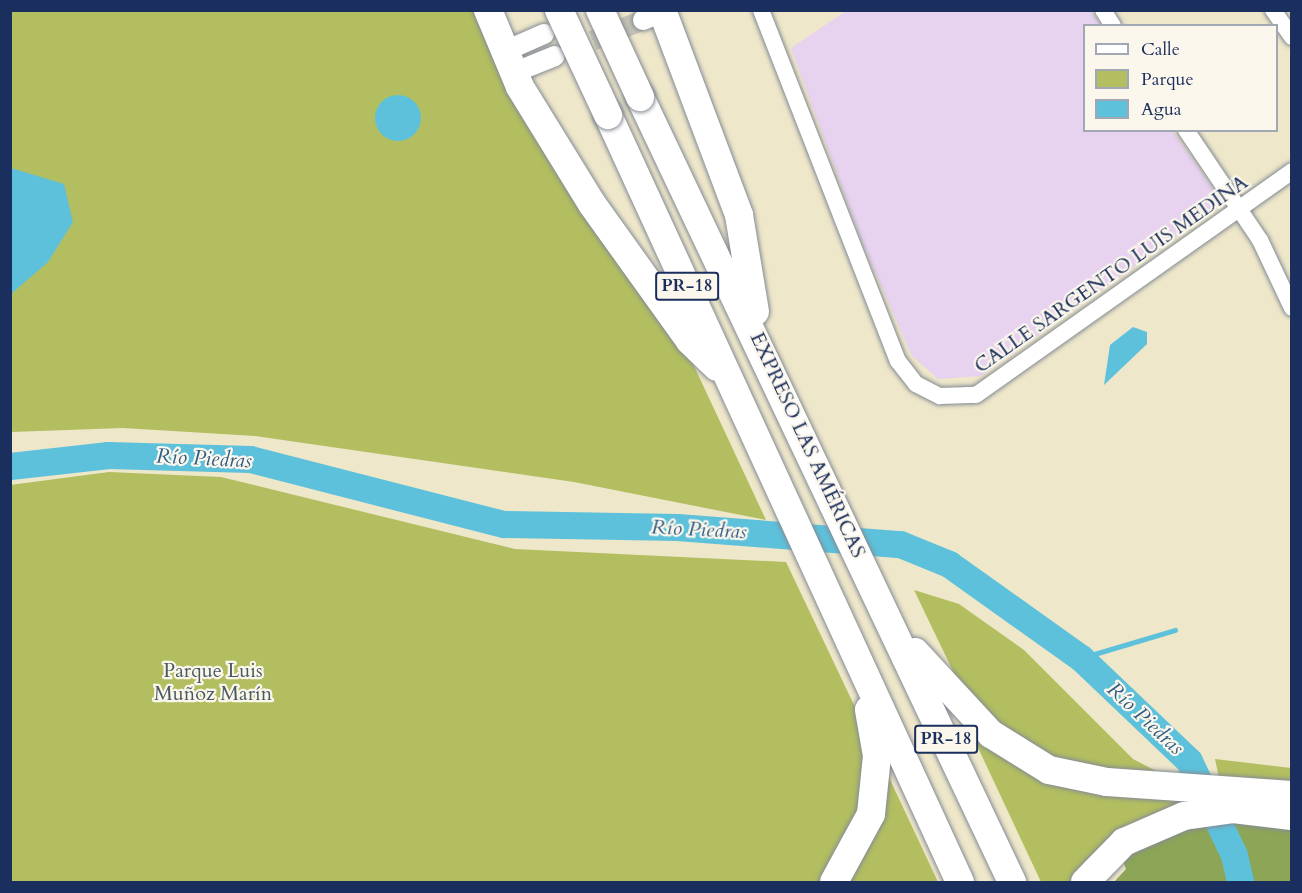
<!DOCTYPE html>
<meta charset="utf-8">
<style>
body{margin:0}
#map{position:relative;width:1302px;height:893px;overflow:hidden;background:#eee7ca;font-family:Cardo,serif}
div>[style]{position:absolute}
.built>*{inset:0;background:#e7d2ef}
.green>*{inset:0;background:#b2be60}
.forest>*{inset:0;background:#8da556}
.water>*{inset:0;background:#5dc1db}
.round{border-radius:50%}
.stream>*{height:4.5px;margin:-2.25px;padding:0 2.25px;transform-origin:2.25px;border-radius:2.25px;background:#5dc1db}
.river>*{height:27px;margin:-13.5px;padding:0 13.5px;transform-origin:13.5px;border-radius:13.5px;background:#5dc1db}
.tertiary-tunnel>*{height:20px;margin-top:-10px;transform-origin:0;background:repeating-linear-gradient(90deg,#c4c2b4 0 20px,transparent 0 30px)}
.roads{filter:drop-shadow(0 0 2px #848b94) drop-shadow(0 0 2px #848b94)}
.minor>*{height:16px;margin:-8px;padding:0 8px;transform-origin:8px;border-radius:8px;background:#fff}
.tertiary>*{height:20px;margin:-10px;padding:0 10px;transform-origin:10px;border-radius:10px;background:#fff}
.motorway>*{height:28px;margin:-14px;padding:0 14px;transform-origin:14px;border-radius:14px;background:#fff}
.bridges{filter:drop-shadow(0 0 2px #848b94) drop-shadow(0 0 2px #848b94)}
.motorway-bridge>*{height:28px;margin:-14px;padding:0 14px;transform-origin:14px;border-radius:14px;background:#fff}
span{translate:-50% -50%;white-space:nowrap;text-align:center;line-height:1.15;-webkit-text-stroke:4.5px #fbf7ec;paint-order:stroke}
.shield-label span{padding:2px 4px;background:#fbf7ec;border:2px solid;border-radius:4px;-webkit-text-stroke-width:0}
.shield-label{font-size:18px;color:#1b2f5e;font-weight:700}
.street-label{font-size:20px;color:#1b2f5e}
.park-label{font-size:20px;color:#485a5f}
.water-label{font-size:21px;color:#2f5b84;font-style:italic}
.frame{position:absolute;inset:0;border:12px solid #1b2f5e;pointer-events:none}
.legend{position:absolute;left:1083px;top:24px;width:195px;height:108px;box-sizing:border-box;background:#fbf7ec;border:2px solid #a1a7b3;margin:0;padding:8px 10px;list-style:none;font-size:18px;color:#1b2f5e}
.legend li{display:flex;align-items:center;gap:12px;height:30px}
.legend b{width:30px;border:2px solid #a1a7b3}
</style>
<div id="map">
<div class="built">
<div style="clip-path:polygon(846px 11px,1091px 11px,1101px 25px,1084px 26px,1084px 130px,1173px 131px,1223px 203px,981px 376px,938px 379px,912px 356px,862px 242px,791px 48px)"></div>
</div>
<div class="green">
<div style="clip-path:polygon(10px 11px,482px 11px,680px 336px,766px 520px,574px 482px,255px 436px,123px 428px,11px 432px)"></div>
<div style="clip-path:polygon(109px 472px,221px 477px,515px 549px,786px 562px,855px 707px,868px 756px,861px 817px,825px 882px,11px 882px,10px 485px)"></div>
<div style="clip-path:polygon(914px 590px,959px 604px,1024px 650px,1133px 759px,1158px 772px,1074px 767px,1024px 747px,962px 690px)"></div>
<div style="clip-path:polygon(966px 722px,992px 744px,1185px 796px,1189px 804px,1078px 882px,1041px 882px)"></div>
<div style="clip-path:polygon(1215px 759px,1291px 768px,1291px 785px,1219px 778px)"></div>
<div style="clip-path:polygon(885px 769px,938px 882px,845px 882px)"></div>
</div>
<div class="forest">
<div style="clip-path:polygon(1227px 820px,1291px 827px,1291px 882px,1244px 882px)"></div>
<div style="clip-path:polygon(1211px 824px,1227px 848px,1237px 882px,1114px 882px,1126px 869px,1121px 856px,1162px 832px)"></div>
</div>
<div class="water">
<div class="round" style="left:375px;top:95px;width:46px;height:46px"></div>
<div style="clip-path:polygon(11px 168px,64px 184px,73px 222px,48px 262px,11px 294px)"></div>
<div style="clip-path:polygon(1133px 327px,1147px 332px,1147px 344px,1104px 385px,1110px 345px)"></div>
</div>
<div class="stream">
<div style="left:1081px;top:658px;width:98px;rotate:-16.6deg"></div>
</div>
<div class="river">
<div style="left:10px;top:466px;width:99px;rotate:-6.4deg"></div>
<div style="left:108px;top:455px;width:142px;rotate:1.6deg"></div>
<div style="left:250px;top:459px;width:262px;rotate:14.4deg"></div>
<div style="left:504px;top:524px;width:173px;rotate:1deg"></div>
<div style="left:677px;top:527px;width:224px;rotate:4.4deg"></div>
<div style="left:900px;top:544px;width:53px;rotate:22.2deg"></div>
<div style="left:949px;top:564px;width:162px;rotate:35.5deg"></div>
<div style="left:1081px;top:658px;width:149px;rotate:43.6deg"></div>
<div style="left:1189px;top:761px;width:104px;rotate:64.4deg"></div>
<div style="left:1234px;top:855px;width:28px;rotate:77deg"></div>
</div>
<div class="tertiary-tunnel">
<div style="left:565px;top:52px;width:84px;rotate:-22.3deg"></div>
</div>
<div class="roads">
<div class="minor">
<div style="left:761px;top:10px;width:377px;rotate:68.7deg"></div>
<div style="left:898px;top:361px;width:29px;rotate:52deg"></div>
<div style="left:916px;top:384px;width:27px;rotate:27deg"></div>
<div style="left:940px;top:396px;width:36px;rotate:-2deg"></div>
<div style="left:976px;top:395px;width:387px;rotate:-35.3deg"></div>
<div style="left:1103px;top:10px;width:19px;rotate:58deg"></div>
<div style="left:1273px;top:10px;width:33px;rotate:55deg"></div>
<div style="left:1186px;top:130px;width:133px;rotate:56.1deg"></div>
<div style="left:1260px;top:240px;width:75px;rotate:64.8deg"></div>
</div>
<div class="tertiary">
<div style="left:643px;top:20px;width:26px;rotate:-23deg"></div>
<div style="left:503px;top:52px;width:45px;rotate:-23.7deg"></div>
<div style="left:513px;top:73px;width:45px;rotate:-22deg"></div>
</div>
<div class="motorway">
<div style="left:488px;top:10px;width:83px;rotate:67.4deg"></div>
<div style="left:520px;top:87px;width:137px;rotate:58.4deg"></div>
<div style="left:592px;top:204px;width:168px;rotate:54.4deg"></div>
<div style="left:690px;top:341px;width:37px;rotate:44deg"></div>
<div style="left:662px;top:10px;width:219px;rotate:69.4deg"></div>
<div style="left:739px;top:215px;width:98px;rotate:80.6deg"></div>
<div style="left:640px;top:97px;width:869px;rotate:64.64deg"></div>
<div style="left:608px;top:115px;width:844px;rotate:65.35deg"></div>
<div style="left:915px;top:652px;width:112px;rotate:47.2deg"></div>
<div style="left:991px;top:734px;width:68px;rotate:31.8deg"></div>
<div style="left:1049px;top:770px;width:59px;rotate:11.7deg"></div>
<div style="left:1107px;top:782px;width:185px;rotate:4deg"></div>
<div style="left:834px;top:882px;width:77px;rotate:-61.4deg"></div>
<div style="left:871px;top:814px;width:58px;rotate:-84.1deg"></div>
<div style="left:877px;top:756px;width:47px;rotate:-99.9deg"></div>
<div style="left:1085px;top:882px;width:56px;rotate:-45.7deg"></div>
<div style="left:1124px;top:842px;width:65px;rotate:-23.4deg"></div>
<div style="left:1184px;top:816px;width:49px;rotate:-8.1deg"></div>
<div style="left:1233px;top:809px;width:59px;rotate:6.8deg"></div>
</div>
</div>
<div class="bridges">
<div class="motorway-bridge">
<div style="left:559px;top:10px;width:116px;rotate:65deg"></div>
<div style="left:600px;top:10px;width:96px;rotate:65.3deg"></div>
</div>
</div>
<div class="shield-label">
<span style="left:687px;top:286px">PR-18</span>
<span style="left:946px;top:739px">PR-18</span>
</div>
<div class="street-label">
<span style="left:1111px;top:274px;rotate:-35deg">CALLE SARGENTO LUIS MEDINA</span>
<span style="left:808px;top:445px;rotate:65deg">EXPRESO LAS AMÉRICAS</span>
</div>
<div class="park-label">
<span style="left:213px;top:682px">Parque Luis<br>Muñoz Marín</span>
</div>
<div class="water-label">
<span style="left:204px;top:459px;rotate:3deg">Río Piedras</span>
<span style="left:699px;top:530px;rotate:3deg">Río Piedras</span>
<span style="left:1145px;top:719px;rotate:43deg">Río Piedras</span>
</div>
<div class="frame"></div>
<ul class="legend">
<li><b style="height:8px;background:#fff"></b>Calle</li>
<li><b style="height:16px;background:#b2be60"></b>Parque</li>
<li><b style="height:16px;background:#5dc1db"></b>Agua</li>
</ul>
</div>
